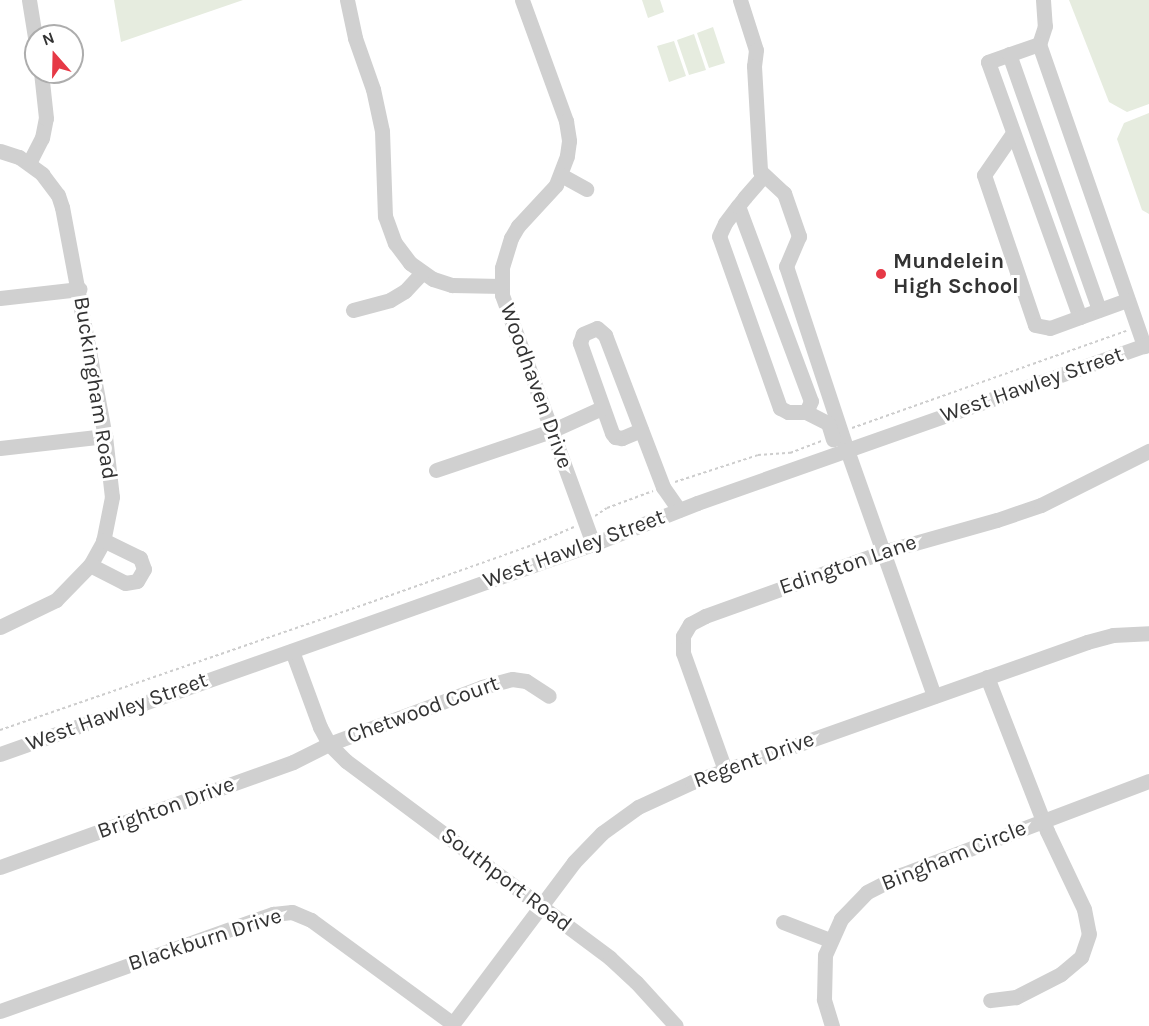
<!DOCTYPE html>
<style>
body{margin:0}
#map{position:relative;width:1149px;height:1026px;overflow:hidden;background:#fff;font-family:Karla,sans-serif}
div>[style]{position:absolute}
.green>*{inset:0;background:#e6ecdf}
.path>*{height:2px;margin-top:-1px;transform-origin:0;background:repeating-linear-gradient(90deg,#cdcdcd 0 3px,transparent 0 6px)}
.minor>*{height:15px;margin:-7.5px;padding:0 7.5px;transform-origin:7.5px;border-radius:7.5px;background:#d0d0d0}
.dots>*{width:16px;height:16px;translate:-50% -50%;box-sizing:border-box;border:3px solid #fff;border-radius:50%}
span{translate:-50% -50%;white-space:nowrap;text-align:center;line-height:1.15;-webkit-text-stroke:6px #fff;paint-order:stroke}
.poi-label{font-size:22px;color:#333;font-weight:700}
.left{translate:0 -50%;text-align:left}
.street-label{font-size:22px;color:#333}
.north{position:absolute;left:24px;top:24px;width:60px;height:60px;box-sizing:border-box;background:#fff;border:2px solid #adadad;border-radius:50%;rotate:340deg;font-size:16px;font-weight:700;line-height:24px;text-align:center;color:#333}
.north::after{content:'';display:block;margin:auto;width:21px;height:27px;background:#e63946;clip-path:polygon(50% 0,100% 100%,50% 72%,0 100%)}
</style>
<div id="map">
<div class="green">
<div style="clip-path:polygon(114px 0,243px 0,121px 42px)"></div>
<div style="clip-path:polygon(642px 0,660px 0,664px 12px,648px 18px)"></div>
<div style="clip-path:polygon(1069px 0,1149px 0,1149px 104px,1127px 112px,1109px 102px)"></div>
<div style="clip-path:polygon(713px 27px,725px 63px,709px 68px,697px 33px)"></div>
<div style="clip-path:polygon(694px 34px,706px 70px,689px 75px,677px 40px)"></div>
<div style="clip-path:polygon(674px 41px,686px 76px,669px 82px,657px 46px)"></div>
<div style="clip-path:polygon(1149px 113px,1149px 214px,1142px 210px,1117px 139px,1124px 123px)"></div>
</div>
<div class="path">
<div style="left:852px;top:428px;width:291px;rotate:-19.5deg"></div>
<div style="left:675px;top:482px;width:87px;rotate:-18deg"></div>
<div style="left:758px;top:455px;width:32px;rotate:-4deg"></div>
<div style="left:790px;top:453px;width:34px;rotate:-21deg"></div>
<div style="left:595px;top:516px;width:14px;rotate:-34deg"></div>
<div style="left:607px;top:508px;width:49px;rotate:-20.3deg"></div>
<div style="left:0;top:730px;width:384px;rotate:-19deg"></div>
<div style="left:363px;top:605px;width:174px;rotate:-19.5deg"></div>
<div style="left:527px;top:547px;width:51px;rotate:-23.1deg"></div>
</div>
<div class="minor">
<div style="left:29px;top:0;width:44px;rotate:80.8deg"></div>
<div style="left:347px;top:0;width:39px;rotate:78deg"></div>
<div style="left:355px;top:38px;width:54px;rotate:70.6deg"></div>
<div style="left:373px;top:89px;width:43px;rotate:77.9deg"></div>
<div style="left:382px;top:131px;width:85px;rotate:88deg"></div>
<div style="left:385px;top:216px;width:29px;rotate:70deg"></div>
<div style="left:395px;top:243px;width:25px;rotate:53deg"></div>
<div style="left:410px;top:263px;width:28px;rotate:35deg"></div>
<div style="left:433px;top:279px;width:20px;rotate:18deg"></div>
<div style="left:452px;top:285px;width:50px;rotate:1.1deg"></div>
<div style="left:522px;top:0;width:129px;rotate:70deg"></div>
<div style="left:566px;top:121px;width:20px;rotate:81deg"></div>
<div style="left:569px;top:141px;width:15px;rotate:98deg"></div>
<div style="left:567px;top:156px;width:31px;rotate:111deg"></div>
<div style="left:556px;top:185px;width:56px;rotate:132.8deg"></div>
<div style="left:518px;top:226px;width:14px;rotate:120deg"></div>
<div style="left:511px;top:238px;width:31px;rotate:107deg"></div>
<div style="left:502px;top:268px;width:27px;rotate:90deg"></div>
<div style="left:502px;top:295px;width:265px;rotate:69.9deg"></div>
<div style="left:740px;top:0;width:52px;rotate:72.3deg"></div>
<div style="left:756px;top:50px;width:16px;rotate:97deg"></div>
<div style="left:754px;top:66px;width:105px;rotate:86.7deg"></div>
<div style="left:760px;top:171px;width:33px;rotate:43deg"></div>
<div style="left:784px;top:193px;width:46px;rotate:70.8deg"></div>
<div style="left:799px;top:236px;width:33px;rotate:113deg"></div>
<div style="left:786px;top:266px;width:194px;rotate:71.7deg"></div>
<div style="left:847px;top:450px;width:261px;rotate:70.5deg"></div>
<div style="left:1043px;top:0;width:26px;rotate:86deg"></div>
<div style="left:1045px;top:26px;width:19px;rotate:108deg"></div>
<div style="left:1039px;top:44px;width:320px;rotate:70.8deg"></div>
<div style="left:1039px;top:44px;width:54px;rotate:160.6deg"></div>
<div style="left:988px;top:62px;width:271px;rotate:70.2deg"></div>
<div style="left:1080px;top:317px;width:50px;rotate:-19.9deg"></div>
<div style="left:1009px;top:54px;width:271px;rotate:70.6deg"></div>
<div style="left:1013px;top:133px;width:51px;rotate:124.6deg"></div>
<div style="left:984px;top:175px;width:158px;rotate:71.2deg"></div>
<div style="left:1035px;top:325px;width:15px;rotate:11deg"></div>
<div style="left:1050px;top:328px;width:32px;rotate:-20deg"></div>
<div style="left:0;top:151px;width:20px;rotate:18deg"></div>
<div style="left:19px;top:157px;width:29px;rotate:36deg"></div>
<div style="left:42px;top:174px;width:26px;rotate:53deg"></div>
<div style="left:58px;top:195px;width:13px;rotate:72deg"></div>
<div style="left:62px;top:207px;width:233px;rotate:79.4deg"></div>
<div style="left:105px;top:436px;width:61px;rotate:83.5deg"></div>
<div style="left:112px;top:497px;width:46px;rotate:101.3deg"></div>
<div style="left:103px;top:542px;width:26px;rotate:119deg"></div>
<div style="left:90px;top:565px;width:49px;rotate:134.2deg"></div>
<div style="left:56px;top:600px;width:62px;rotate:154.3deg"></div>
<div style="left:29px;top:163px;width:28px;rotate:-63deg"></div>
<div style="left:42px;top:138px;width:20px;rotate:-79deg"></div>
<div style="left:46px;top:118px;width:46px;rotate:-96.2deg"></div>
<div style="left:561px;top:175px;width:29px;rotate:29deg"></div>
<div style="left:738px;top:206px;width:208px;rotate:69.5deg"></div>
<div style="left:811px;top:401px;width:12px;rotate:114deg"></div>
<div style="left:806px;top:412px;width:18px;rotate:180deg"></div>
<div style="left:788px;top:412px;width:9px;rotate:-153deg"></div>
<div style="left:780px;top:408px;width:182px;rotate:-109.5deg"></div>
<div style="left:719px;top:236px;width:14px;rotate:-65deg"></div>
<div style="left:725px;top:223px;width:21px;rotate:-53deg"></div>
<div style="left:738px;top:206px;width:11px;rotate:-52deg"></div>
<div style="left:745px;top:197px;width:29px;rotate:-49deg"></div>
<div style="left:0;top:298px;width:80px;rotate:-6.5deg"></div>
<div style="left:353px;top:310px;width:38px;rotate:-15deg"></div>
<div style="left:390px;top:300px;width:17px;rotate:-31deg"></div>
<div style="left:405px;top:291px;width:25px;rotate:-47deg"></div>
<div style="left:806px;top:412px;width:25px;rotate:27deg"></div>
<div style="left:828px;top:423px;width:17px;rotate:73deg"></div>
<div style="left:641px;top:430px;width:21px;rotate:157deg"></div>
<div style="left:622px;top:438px;width:7px;rotate:-172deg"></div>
<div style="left:615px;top:437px;width:5px;rotate:-127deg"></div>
<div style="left:612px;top:433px;width:96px;rotate:-109.6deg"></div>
<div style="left:580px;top:343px;width:9px;rotate:-72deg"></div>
<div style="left:583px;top:334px;width:15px;rotate:-23deg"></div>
<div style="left:597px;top:328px;width:11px;rotate:41deg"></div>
<div style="left:605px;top:335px;width:163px;rotate:69.1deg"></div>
<div style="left:663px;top:487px;width:28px;rotate:55deg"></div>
<div style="left:0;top:448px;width:106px;rotate:-6.5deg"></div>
<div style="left:436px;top:470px;width:121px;rotate:-18.7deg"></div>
<div style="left:551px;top:431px;width:56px;rotate:-24.3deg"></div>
<div style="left:90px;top:565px;width:39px;rotate:27deg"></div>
<div style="left:125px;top:583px;width:12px;rotate:-9deg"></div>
<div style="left:137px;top:581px;width:14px;rotate:-60deg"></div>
<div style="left:144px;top:569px;width:12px;rotate:-110deg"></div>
<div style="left:140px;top:558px;width:41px;rotate:-154.1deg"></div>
<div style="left:292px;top:651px;width:81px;rotate:69.8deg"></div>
<div style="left:320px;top:727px;width:19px;rotate:62deg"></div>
<div style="left:329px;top:744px;width:24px;rotate:45deg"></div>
<div style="left:346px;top:761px;width:329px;rotate:36.7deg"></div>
<div style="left:610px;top:958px;width:35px;rotate:43deg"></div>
<div style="left:636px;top:982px;width:59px;rotate:47.7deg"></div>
<div style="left:987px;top:677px;width:165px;rotate:68.7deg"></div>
<div style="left:1047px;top:831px;width:86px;rotate:64.6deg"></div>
<div style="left:1084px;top:909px;width:25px;rotate:79deg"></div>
<div style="left:1089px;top:934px;width:24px;rotate:109deg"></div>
<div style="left:1081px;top:957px;width:26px;rotate:140deg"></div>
<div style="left:1061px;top:974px;width:51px;rotate:152.9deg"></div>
<div style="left:1016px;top:997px;width:26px;rotate:173deg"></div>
<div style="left:0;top:754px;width:629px;rotate:-19.5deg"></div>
<div style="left:593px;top:544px;width:112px;rotate:-21.5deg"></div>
<div style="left:697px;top:503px;width:479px;rotate:-19.4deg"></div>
<div style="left:725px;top:770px;width:124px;rotate:-109.7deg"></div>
<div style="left:683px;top:653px;width:17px;rotate:-90deg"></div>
<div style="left:683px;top:636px;width:14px;rotate:-60deg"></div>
<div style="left:690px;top:624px;width:17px;rotate:-28deg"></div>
<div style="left:705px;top:616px;width:189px;rotate:-19.8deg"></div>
<div style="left:883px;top:552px;width:118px;rotate:-15.7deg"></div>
<div style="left:997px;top:520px;width:46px;rotate:-18.8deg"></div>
<div style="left:1041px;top:505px;width:121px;rotate:-26.6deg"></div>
<div style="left:0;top:867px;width:311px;rotate:-19.7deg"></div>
<div style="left:293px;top:762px;width:40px;rotate:-26.6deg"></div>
<div style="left:329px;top:744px;width:163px;rotate:-20.4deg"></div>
<div style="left:482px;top:687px;width:31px;rotate:-15deg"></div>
<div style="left:512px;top:679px;width:14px;rotate:8deg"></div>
<div style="left:526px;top:681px;width:27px;rotate:33deg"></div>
<div style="left:783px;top:922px;width:50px;rotate:21deg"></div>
<div style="left:0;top:1011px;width:290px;rotate:-19.6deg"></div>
<div style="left:273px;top:914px;width:19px;rotate:-6deg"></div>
<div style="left:292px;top:912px;width:21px;rotate:23deg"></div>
<div style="left:311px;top:920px;width:176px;rotate:36.2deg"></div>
<div style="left:451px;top:1026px;width:205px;rotate:-53.1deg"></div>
<div style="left:574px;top:862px;width:40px;rotate:-46deg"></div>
<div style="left:602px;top:833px;width:44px;rotate:-35.8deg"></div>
<div style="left:638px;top:807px;width:60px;rotate:-24.8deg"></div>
<div style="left:692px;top:782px;width:419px;rotate:-19.5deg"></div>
<div style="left:1087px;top:642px;width:27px;rotate:-15deg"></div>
<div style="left:1113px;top:635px;width:36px;rotate:-3deg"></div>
<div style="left:832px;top:1026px;width:28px;rotate:-107deg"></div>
<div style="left:824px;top:999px;width:44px;rotate:-88.7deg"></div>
<div style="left:825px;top:955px;width:39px;rotate:-66deg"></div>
<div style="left:841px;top:919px;width:37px;rotate:-46deg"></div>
<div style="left:867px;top:892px;width:38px;rotate:-27deg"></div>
<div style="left:901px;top:875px;width:265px;rotate:-20.8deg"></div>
</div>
<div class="dots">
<div style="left:881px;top:274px;background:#e63946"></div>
</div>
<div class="poi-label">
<span class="left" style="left:893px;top:274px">Mundelein<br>High School</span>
</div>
<div class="street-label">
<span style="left:1032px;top:385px;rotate:-19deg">West Hawley Street</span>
<span style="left:536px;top:386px;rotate:70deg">Woodhaven Drive</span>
<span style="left:95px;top:388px;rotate:81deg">Buckingham Road</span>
<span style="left:574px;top:549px;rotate:-20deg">West Hawley Street</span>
<span style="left:848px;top:565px;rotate:-19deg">Edington Lane</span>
<span style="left:423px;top:710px;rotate:-20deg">Chetwood Court</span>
<span style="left:117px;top:712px;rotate:-20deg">West Hawley Street</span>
<span style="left:754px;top:760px;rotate:-20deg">Regent Drive</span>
<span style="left:166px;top:808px;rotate:-20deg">Brighton Drive</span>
<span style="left:954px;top:856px;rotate:-22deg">Bingham Circle</span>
<span style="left:506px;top:880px;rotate:37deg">Southport Road</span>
<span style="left:205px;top:940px;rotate:-18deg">Blackburn Drive</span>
</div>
<div class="north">N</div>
</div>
